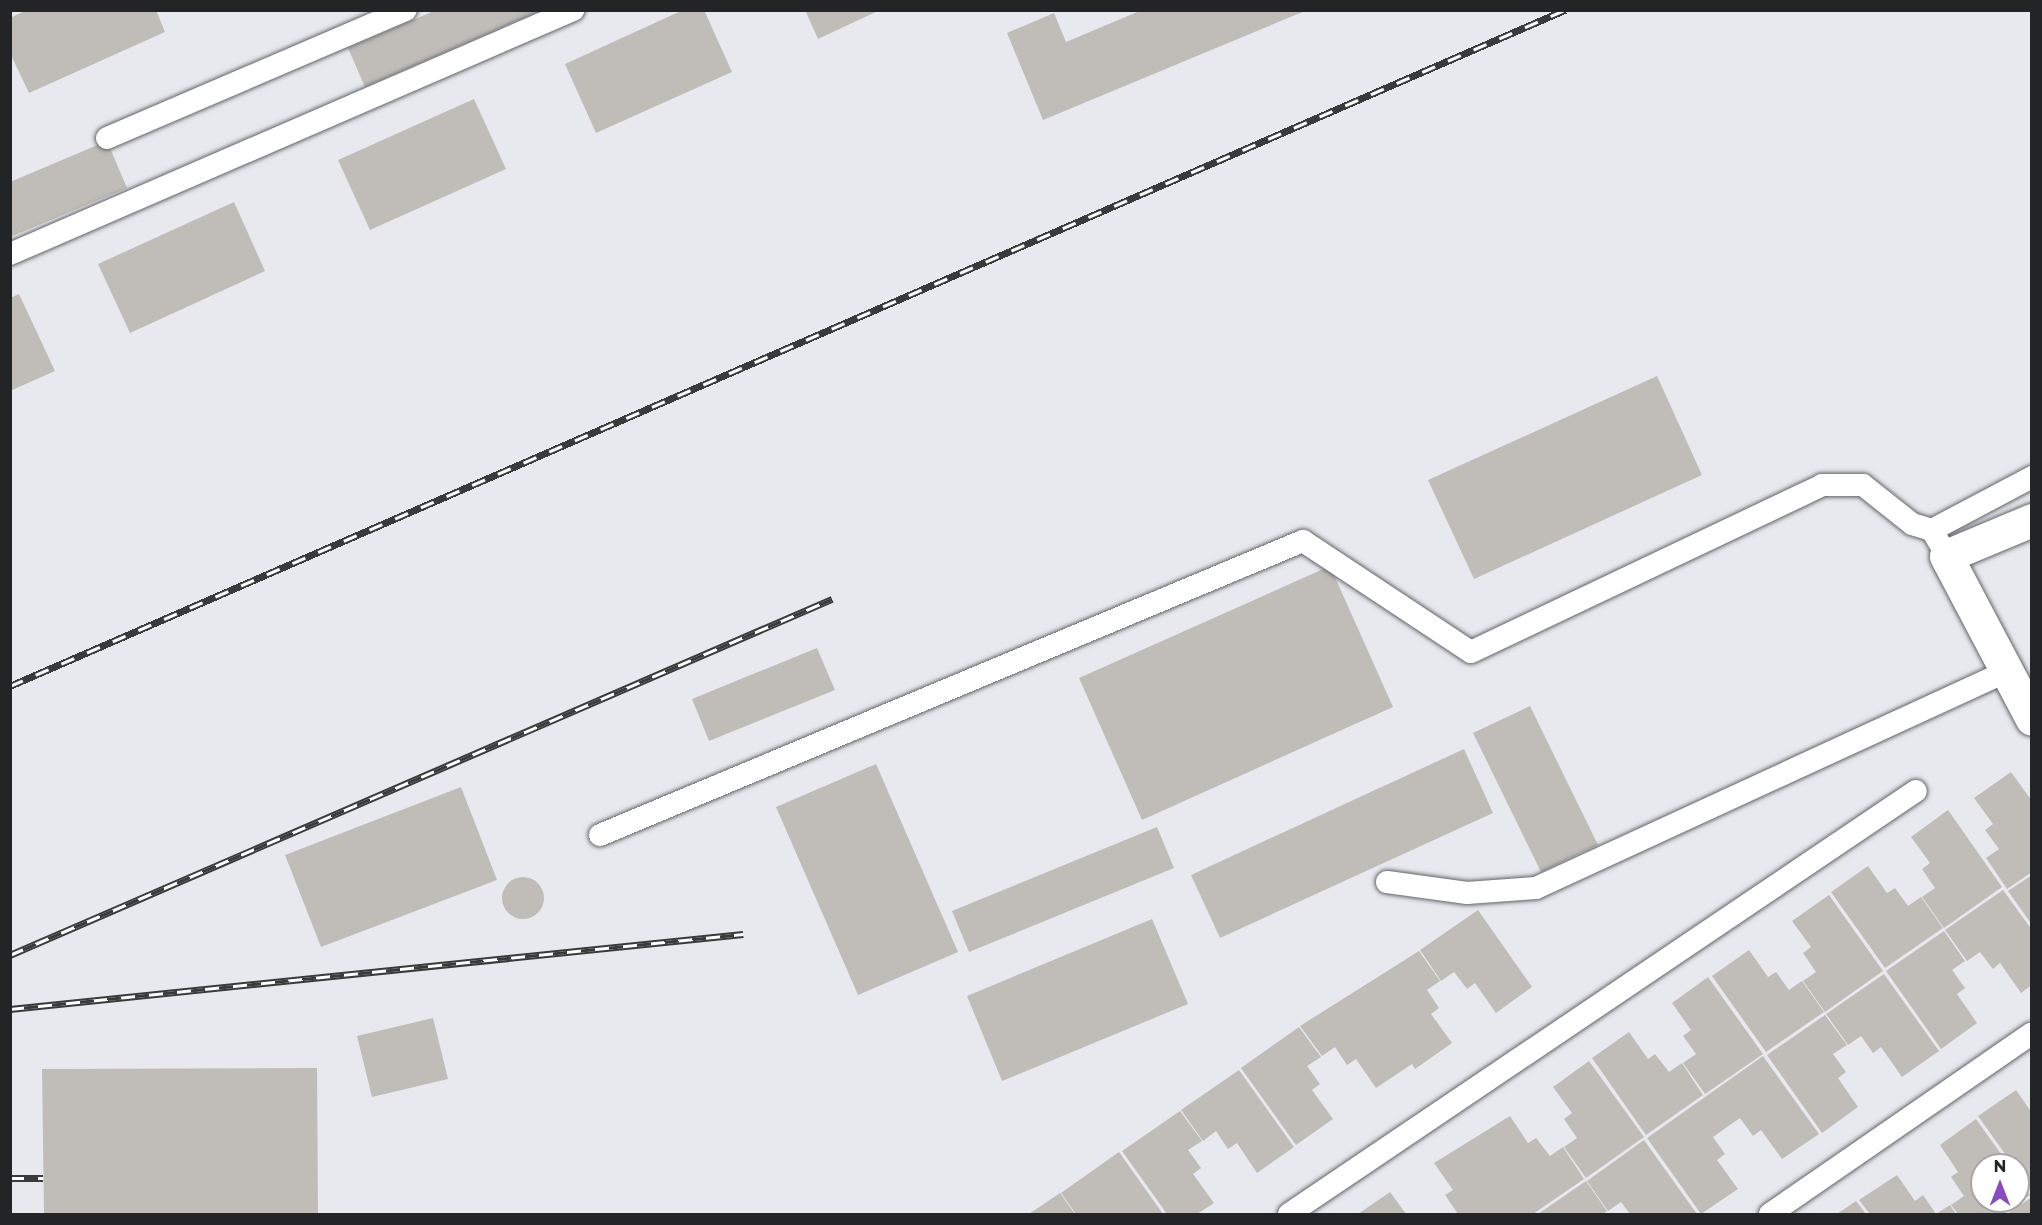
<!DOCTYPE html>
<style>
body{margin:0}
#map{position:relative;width:2042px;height:1225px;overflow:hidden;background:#e7e9ee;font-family:Montserrat,sans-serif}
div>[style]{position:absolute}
.building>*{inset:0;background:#c0bdb9}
.round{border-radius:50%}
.roads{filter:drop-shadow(0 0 2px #626469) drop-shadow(0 0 2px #626469)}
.service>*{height:22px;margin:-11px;padding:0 11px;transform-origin:11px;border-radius:11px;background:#fff}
.minor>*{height:33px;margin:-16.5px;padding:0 16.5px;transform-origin:16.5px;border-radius:16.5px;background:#fff}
.rail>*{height:7px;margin-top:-3.5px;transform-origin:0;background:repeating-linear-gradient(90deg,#fff 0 14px,#393a3b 0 28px);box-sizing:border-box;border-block:2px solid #393a3b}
span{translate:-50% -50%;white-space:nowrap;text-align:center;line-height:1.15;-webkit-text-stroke:5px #fff;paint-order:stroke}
.frame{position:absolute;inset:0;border:12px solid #232425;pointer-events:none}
.north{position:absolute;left:1970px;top:1153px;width:60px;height:60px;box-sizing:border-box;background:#fff;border:2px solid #a7a7a8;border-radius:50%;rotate:0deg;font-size:16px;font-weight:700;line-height:24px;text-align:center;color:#232425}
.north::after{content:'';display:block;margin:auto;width:21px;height:27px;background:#894bc0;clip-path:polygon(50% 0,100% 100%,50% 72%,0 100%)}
</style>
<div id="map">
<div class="building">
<div style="clip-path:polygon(27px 10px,156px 10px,165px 32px,29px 93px,10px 53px,10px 18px)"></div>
<div style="clip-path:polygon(436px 10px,542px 10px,365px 87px,348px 48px)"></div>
<div style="clip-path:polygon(683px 10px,704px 10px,732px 72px,596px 133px,565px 64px)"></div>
<div style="clip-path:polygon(805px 10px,880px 10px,818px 39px)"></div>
<div style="clip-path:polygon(1142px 10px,1305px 10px,1305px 11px,1043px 120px,1007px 33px,1054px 13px,1066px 42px)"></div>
<div style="clip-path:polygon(474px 99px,506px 169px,370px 230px,338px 160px)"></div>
<div style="clip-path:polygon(107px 141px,127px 188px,10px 237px,10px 182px)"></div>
<div style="clip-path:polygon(234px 202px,265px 271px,130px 333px,98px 264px)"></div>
<div style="clip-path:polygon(19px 294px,55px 371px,10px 391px,10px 298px)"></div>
<div style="clip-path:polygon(1657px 376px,1702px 475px,1474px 579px,1428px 480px)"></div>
<div style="clip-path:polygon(1330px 566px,1393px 707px,1142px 820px,1079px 678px)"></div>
<div style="clip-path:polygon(817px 648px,835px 690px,709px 741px,692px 699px)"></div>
<div style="clip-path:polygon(1530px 706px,1598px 845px,1541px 872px,1473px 733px)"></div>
<div style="clip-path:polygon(1464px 749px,1493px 813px,1220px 938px,1191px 875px)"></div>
<div style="clip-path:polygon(876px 764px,958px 952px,858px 995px,776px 807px)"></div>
<div style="clip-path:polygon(2011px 772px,2032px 801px,2032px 872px,2007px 889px,1986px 858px,1999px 849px,1985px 830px,1993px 824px,1974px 798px)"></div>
<div style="clip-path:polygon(461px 787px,497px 880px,321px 947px,285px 855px)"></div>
<div style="clip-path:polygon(1948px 810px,2002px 887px,1944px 928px,1922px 897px,1935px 888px,1922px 869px,1930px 863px,1911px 837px)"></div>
<div style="clip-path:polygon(1157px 827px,1174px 868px,969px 952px,952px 911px)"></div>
<div style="clip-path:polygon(1868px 866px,1887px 893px,1895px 888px,1908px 906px,1921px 897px,1943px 928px,1885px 968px,1831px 892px)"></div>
<div style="clip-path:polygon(2032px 875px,2032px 920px,2030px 922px,2008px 891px)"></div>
<div class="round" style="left:502px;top:877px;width:42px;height:42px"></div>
<div style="clip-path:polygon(2003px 890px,2032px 930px,2032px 985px,2021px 993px,2000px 963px,1993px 969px,1980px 952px,1967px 961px,1945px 930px)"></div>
<div style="clip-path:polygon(1829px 895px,1883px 971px,1825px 1012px,1803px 981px,1816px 972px,1803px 953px,1811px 947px,1792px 921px)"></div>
<div style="clip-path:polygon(1478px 910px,1532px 987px,1496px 1013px,1475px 983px,1467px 989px,1454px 972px,1441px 981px,1420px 950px)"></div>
<div style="clip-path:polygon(1152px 919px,1188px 1004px,1002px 1081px,967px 996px)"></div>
<div style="clip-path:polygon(1944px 931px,1965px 961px,1952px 970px,1965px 988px,1957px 994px,1977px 1023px,1941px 1049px,1886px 971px)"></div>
<div style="clip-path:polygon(1749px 950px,1768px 977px,1776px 972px,1789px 990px,1802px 981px,1824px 1012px,1766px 1052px,1712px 976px)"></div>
<div style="clip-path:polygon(1419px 951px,1440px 981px,1427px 990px,1439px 1008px,1431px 1014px,1452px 1043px,1415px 1069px,1412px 1064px,1376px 1088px,1356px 1059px,1347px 1065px,1335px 1047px,1322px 1056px,1300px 1026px)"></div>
<div style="clip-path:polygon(1884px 974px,1939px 1051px,1902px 1077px,1881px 1047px,1873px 1053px,1861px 1036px,1848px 1045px,1826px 1014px)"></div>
<div style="clip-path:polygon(1708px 977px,1763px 1054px,1705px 1094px,1683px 1063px,1696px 1054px,1683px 1036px,1691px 1030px,1672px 1003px)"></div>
<div style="clip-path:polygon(1825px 1015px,1847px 1045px,1833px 1054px,1846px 1072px,1838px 1078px,1858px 1107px,1822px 1133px,1767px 1055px)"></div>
<div style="clip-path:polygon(433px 1018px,448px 1079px,372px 1097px,357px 1036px)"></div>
<div style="clip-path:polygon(1299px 1027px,1321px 1057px,1307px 1066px,1320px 1084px,1312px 1090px,1333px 1119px,1296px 1145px,1241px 1068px)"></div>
<div style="clip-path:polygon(1629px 1032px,1648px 1059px,1655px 1054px,1669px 1072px,1682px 1063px,1703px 1095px,1646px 1135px,1592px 1058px)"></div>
<div style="clip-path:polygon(1763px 1056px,1819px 1134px,1782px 1159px,1761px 1130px,1753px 1136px,1740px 1118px,1727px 1127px,1713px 1137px,1725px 1154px,1717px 1160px,1738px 1189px,1701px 1214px,1647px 1138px)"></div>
<div style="clip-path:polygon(1589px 1061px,1644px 1137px,1586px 1178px,1564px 1147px,1577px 1138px,1564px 1119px,1572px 1113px,1553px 1087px)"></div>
<div style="clip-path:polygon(317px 1068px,318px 1214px,44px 1214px,42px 1069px)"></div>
<div style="clip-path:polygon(1239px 1070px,1294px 1147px,1257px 1173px,1237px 1143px,1228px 1149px,1216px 1131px,1203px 1141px,1181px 1110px)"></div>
<div style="clip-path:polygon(2016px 1090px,2032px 1113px,2032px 1192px,2018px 1173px,2018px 1165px,2013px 1165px,1978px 1116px)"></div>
<div style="clip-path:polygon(1180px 1111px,1202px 1141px,1188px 1150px,1201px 1168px,1193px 1174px,1214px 1203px,1197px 1214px,1167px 1214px,1122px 1151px)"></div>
<div style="clip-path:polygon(1510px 1116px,1528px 1143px,1536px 1138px,1550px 1156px,1563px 1147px,1584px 1179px,1533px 1214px,1458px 1214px,1445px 1195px,1453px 1190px,1434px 1163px)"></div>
<div style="clip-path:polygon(1976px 1119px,2009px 1165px,1982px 1165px,1982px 1201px,2018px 1201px,2018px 1178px,2030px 1195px,2003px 1214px,1958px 1214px,1951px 1205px,1964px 1196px,1951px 1177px,1958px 1172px,1940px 1145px)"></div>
<div style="clip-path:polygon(1644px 1140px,1697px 1214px,1630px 1214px,1621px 1202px,1608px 1211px,1587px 1181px)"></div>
<div style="clip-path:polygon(1119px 1152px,1163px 1214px,1076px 1214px,1061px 1193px)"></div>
<div style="clip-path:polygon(1897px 1175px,1915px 1201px,1923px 1195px,1936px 1214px,1950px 1205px,1956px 1214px,1870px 1214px,1859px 1200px)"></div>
<div style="clip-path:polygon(1586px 1181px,1607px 1211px,1603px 1214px,1538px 1214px)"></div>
<div style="clip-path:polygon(1390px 1192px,1406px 1214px,1358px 1214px)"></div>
<div style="clip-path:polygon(1060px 1193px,1075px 1214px,1029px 1214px)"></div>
<div style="clip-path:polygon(2032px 1197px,2032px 1214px,2007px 1214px)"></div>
<div style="clip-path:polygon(1856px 1201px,1866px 1214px,1837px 1214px)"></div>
</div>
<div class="roads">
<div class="service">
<div style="left:107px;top:138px;width:325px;rotate:-23.2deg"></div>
<div style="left:10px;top:254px;width:614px;rotate:-23.43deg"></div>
<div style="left:1940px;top:544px;width:16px;rotate:-120deg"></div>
<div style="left:1932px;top:530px;width:113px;rotate:-27.9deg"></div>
<div style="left:600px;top:835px;width:762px;rotate:-22.7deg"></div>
<div style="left:1303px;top:541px;width:201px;rotate:33.5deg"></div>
<div style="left:1471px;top:652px;width:389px;rotate:-25.4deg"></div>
<div style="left:1822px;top:485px;width:41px"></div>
<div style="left:1863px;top:485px;width:63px;rotate:38.5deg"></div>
<div style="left:1912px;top:524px;width:21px;rotate:17deg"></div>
<div style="left:1387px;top:882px;width:81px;rotate:7.8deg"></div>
<div style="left:1467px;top:893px;width:69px;rotate:-4.1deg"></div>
<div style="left:1536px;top:888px;width:516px;rotate:-24.73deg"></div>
<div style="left:1289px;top:1214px;width:756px;rotate:-34.01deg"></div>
<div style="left:1770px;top:1214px;width:318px;rotate:-34.6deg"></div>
</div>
<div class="minor">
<div style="left:2032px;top:520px;width:93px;rotate:157.3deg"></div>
<div style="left:1946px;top:556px;width:184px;rotate:62.2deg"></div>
</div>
</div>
<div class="rail">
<div style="left:10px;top:686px;width:1696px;rotate:-23.5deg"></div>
<div style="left:10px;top:955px;width:896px;rotate:-23.42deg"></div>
<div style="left:10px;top:1009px;width:737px;rotate:-5.84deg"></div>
<div style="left:10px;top:1178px;width:33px"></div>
</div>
<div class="frame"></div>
<div class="north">N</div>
</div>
